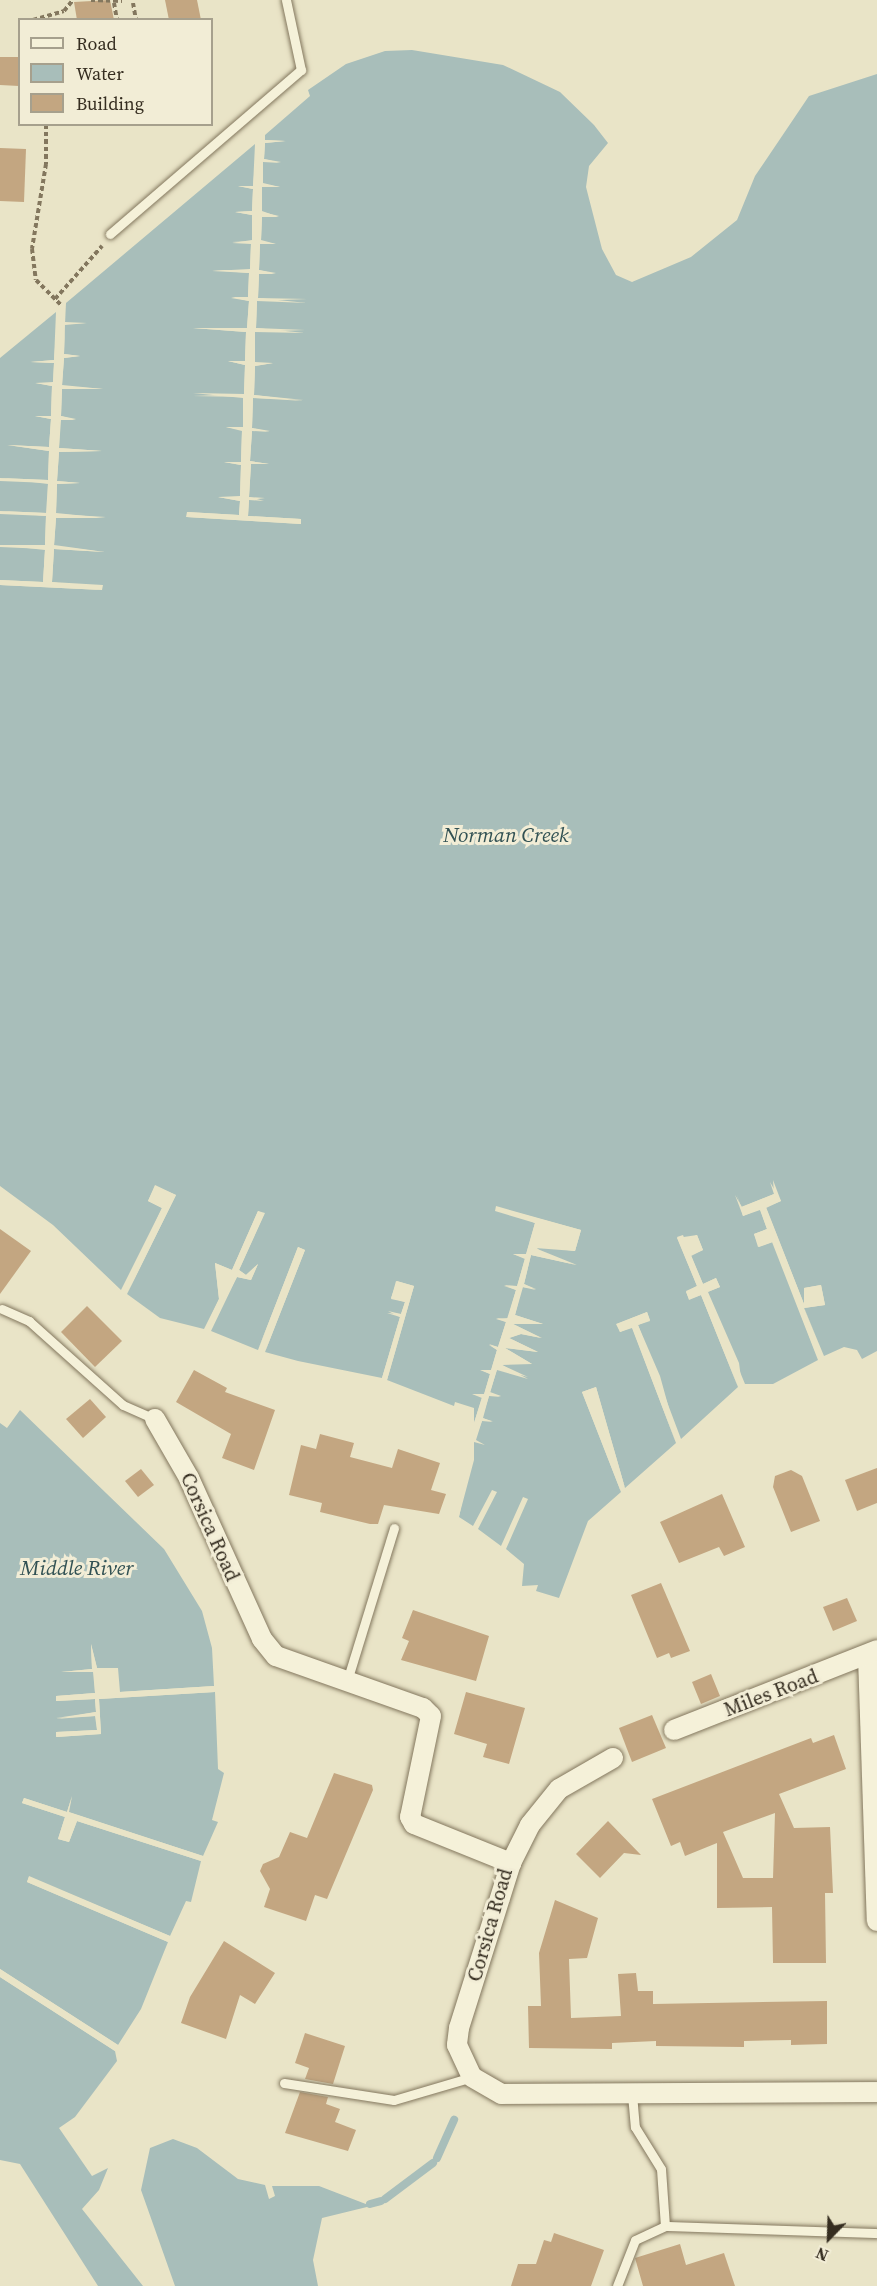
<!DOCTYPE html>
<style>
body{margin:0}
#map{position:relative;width:877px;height:2286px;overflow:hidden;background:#e9e4c7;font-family:"Source Serif 4",serif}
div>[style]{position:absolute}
.water>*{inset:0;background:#a8beba}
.pier>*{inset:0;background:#e9e4c7}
.stream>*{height:8px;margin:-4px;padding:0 4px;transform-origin:4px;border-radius:4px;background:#a8beba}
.building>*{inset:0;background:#c3a681}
.path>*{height:4px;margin-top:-2px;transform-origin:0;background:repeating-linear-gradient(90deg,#83775e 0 4.5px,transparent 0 7.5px)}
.roads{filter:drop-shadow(0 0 2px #83775e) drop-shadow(0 0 2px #83775e)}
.lane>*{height:9px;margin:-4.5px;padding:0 4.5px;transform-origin:4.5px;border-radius:4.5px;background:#f5f1d9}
.street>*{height:20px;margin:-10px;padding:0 10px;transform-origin:10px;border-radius:10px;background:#f5f1d9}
span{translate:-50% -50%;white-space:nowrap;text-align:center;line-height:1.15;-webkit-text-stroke:6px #f2edd6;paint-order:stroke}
.street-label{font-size:20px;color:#352d20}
.water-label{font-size:21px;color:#315153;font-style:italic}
.legend{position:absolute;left:18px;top:18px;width:195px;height:108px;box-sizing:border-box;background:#f2edd6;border:2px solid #a6a08d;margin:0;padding:8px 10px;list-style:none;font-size:18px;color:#352d20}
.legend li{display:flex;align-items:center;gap:12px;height:30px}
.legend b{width:30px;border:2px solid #a6a08d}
.north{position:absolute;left:799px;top:2208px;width:60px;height:60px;-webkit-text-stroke:4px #f2edd6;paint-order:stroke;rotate:203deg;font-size:16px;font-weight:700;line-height:24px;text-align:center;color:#352d20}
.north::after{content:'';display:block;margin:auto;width:21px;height:27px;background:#352d20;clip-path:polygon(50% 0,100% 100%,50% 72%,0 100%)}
</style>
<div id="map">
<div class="water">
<div style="clip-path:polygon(412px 50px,503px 65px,560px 92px,594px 125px,608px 143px,589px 166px,586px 187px,602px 249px,616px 275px,632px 282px,691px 257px,737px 220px,755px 176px,809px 96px,877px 74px,877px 1351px,862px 1359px,857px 1350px,844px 1347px,824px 1356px,804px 1308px,825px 1305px,821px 1285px,804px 1288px,804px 1304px,766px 1207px,781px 1201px,770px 1182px,774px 1194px,741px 1207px,737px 1195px,743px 1216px,760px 1209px,767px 1229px,754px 1234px,758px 1247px,772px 1242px,818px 1360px,773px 1384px,745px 1384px,707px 1292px,720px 1287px,716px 1278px,703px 1284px,691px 1255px,703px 1250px,697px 1235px,677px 1238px,697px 1286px,686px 1292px,689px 1299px,701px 1295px,738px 1387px,681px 1439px,638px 1325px,650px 1321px,647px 1312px,617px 1324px,620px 1332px,632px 1327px,676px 1443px,625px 1488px,596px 1387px,582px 1392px,621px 1492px,588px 1521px,559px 1598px,536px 1591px,538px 1585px,522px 1586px,524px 1564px,506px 1549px,528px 1499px,523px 1497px,501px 1546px,478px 1529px,497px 1492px,492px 1490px,473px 1526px,459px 1517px,474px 1442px,482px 1421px,492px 1421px,482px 1418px,489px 1396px,501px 1397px,490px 1393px,497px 1369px,528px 1377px,502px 1365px,513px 1360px,532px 1364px,505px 1348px,538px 1352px,509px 1338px,521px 1334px,541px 1338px,513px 1324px,543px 1324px,515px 1315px,523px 1287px,536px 1289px,524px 1284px,531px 1255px,576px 1265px,544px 1255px,535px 1246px,575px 1251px,581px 1230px,496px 1207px,535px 1223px,526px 1255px,513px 1254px,525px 1258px,517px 1287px,504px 1286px,516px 1290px,507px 1319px,496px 1318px,506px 1322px,498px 1347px,489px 1345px,497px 1350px,491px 1371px,481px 1370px,490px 1374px,484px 1395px,473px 1394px,482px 1397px,474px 1423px,474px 1408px,455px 1402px,454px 1406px,387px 1380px,414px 1286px,397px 1281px,391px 1298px,405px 1302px,401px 1314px,388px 1311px,400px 1317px,382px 1378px,298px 1361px,265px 1352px,305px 1250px,298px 1247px,258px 1350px,211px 1331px,237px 1277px,251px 1280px,258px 1264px,246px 1275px,239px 1270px,264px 1214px,258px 1211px,232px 1270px,215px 1263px,219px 1299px,204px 1329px,160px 1318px,127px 1294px,176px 1195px,155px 1186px,148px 1201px,162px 1208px,121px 1290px,53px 1225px,0 1186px,0 585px,102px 590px,52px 582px,54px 549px,104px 552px,54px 546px,56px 518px,106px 517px,56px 514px,57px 484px,80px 483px,57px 481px,59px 452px,102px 451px,59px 448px,60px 420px,76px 419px,61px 416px,62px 389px,103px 389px,62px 386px,64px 358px,80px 356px,64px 354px,65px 324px,86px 324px,65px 323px,66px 303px,255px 144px,253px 186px,238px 186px,253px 189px,252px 211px,235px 212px,252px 215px,252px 241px,232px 242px,251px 243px,250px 270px,212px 270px,249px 273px,248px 297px,231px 298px,249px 301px,247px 328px,193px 328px,246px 332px,245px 361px,228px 361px,245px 365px,244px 394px,193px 396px,243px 397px,243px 427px,226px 427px,242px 430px,241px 462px,224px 462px,241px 465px,240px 497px,218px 497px,240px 501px,239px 515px,187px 512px,187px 517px,301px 524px,301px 519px,248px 516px,249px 500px,264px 501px,249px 497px,251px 464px,269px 464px,250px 461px,252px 431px,270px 431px,252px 428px,253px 398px,304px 400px,254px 395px,255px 366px,273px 363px,255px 363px,255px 332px,305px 330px,256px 328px,257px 301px,307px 299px,258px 298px,259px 273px,276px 273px,259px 270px,260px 244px,275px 244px,261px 241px,262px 216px,279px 216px,262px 212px,262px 187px,280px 187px,263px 184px,263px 162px,281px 162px,264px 159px,265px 143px,285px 141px,265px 140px,265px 135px,310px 96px,308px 90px,346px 64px,385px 51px)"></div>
<div style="clip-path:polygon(56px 312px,54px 360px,31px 362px,54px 363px,53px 383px,36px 383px,52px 386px,51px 416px,35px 416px,51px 419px,49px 447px,8px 445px,49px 451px,48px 480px,0 478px,0 358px)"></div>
<div style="clip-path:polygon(0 481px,48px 483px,47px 513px,0 511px)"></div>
<div style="clip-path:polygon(0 514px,46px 516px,45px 545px,0 545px)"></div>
<div style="clip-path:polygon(0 547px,45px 549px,43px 582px,0 580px)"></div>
<div style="clip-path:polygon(20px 1410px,164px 1549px,202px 1611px,212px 1648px,214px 1686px,119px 1692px,117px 1668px,97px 1668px,91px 1644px,92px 1669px,61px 1672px,94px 1671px,95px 1693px,56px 1696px,56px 1701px,95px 1699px,96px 1712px,56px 1718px,96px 1716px,97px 1730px,56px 1732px,57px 1737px,101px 1734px,99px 1699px,215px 1692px,218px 1769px,224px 1773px,212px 1820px,218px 1822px,203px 1856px,68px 1812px,72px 1796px,67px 1812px,24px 1798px,22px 1803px,65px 1817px,58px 1839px,69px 1842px,77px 1821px,201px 1861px,191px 1902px,186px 1901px,170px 1936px,29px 1877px,27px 1882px,168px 1942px,141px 2009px,118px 2045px,0 1969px,0 1423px,7px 1428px)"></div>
<div style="clip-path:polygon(0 1977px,115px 2051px,117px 2061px,75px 2117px,59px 2128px,92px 2176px,108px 2168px,99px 2190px,82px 2209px,143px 2286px,98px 2286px,20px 2164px,0 2160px)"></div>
<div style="clip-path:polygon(173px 2139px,197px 2148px,238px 2179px,265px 2185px,269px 2199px,275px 2196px,272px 2186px,319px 2186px,371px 2206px,322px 2218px,313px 2260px,318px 2286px,175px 2286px,141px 2190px,150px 2148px)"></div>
</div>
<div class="pier">
<div style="clip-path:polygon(265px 135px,265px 140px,286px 141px,265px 143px,264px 159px,281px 163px,263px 162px,263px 183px,280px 187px,262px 187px,262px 211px,279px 217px,262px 217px,261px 240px,276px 244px,260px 244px,259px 270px,276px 274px,259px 274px,258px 298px,307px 303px,257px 301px,256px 328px,305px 333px,255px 332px,255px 362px,273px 363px,255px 366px,254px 395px,304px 401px,253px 398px,252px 428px,270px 432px,252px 431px,250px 461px,269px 464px,251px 464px,249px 497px,265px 498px,249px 500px,248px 516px,301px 519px,301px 524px,186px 517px,187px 512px,239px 515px,240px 501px,218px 497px,240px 496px,241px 465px,224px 462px,241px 462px,242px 431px,226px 427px,243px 427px,243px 398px,193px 393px,244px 394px,245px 365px,228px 361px,245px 361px,246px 332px,193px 328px,247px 328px,249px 301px,231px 297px,248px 297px,249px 273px,212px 271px,250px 269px,251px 244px,232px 243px,252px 240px,252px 215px,235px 212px,252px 211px,253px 189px,238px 186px,253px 186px,257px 142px,241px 518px,246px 518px,260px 162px)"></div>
<div style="clip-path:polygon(66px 303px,65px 322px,87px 323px,65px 325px,64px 354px,80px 356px,64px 358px,62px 385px,103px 389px,62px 389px,61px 416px,76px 420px,61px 420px,59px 448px,102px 451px,59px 452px,57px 481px,80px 483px,57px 484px,56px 513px,106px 518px,56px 518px,54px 545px,105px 552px,54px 549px,52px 582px,103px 585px,102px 590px,0 585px,0 580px,43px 582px,45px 550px,0 545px,45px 545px,46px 516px,0 511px,46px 513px,48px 484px,0 478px,48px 480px,49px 451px,7px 445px,49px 447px,51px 419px,35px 416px,51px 416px,52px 386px,35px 383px,53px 382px,54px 363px,30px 362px,54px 360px,58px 310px,46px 584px,50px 584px)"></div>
<div style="clip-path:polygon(773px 1180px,781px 1201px,766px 1208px,804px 1304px,804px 1288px,821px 1285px,825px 1305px,804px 1308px,824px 1356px,763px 1208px,776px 1197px,744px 1209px,762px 1208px,770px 1229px,758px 1236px,760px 1243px,775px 1240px,818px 1359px,773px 1242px,759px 1247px,754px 1234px,767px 1229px,760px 1210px,743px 1216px,735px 1195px,742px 1207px,774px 1194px)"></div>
<div style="clip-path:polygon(155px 1185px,176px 1195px,127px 1294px,172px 1196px,157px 1189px,152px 1199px,165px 1209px,123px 1292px,162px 1208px,148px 1201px)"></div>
<div style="clip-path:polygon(evenodd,496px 1206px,581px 1230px,575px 1251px,535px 1248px,577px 1265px,531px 1255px,524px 1284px,536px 1290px,522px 1287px,515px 1315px,543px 1324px,513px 1324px,542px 1338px,521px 1334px,509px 1338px,538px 1352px,505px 1348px,532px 1364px,502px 1365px,528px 1379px,497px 1370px,490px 1392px,501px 1396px,489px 1396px,483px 1418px,493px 1422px,482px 1421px,476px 1440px,485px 1445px,474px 1442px,474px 1460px,458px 1520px,468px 1454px,486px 1397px,474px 1426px,467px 1421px,474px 1423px,482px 1398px,472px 1394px,484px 1394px,490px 1374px,480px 1370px,491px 1370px,497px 1350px,489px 1344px,498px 1347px,506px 1322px,496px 1319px,508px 1318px,516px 1290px,504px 1285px,517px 1286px,525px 1259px,513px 1254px,526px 1254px,535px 1223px,495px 1211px,496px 1206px,537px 1221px,577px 1232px,573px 1248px,535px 1243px,532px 1248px,537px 1254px,530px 1253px,537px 1221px)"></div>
<div style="clip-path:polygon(258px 1211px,265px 1213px,239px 1270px,246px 1275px,258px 1264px,251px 1280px,237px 1277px,208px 1330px,238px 1274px,236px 1269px,260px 1215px,234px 1272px,218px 1268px,222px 1300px,205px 1329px,219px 1299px,215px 1263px,232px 1270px)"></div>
<div style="clip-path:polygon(683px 1235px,685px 1240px,697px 1235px,703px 1250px,691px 1256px,703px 1284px,716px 1278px,720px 1287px,708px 1292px,739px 1363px,742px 1385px,705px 1293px,716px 1285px,701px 1286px,690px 1262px,700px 1286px,689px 1293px,703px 1293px,738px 1387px,701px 1295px,689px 1300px,686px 1291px,697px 1286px,677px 1237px)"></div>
<div style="clip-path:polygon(298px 1247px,305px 1250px,265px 1352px,299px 1251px,258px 1350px)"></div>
<div style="clip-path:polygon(396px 1281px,414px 1286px,387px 1380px,382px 1378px,400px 1317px,387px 1313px,401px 1314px,405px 1302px,391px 1299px)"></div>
<div style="clip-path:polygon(647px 1312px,650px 1320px,638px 1325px,660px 1376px,678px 1441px,635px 1326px,645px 1316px,620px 1325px,634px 1326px,676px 1443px,632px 1328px,620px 1332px,616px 1324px)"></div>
<div style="clip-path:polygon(596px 1387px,625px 1488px,604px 1433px,621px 1492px,582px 1392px)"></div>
<div style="clip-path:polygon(evenodd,91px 1644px,97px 1668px,118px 1668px,120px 1692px,214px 1686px,215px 1692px,99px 1699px,101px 1734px,56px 1737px,56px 1732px,97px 1730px,95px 1716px,56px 1719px,96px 1712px,95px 1699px,56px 1701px,56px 1696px,95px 1693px,93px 1672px,61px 1672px,92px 1669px,91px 1644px,97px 1671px,115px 1671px,117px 1695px,96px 1696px,97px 1671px)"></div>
<div style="clip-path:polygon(72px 1796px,69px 1812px,203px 1856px,201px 1861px,77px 1821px,69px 1842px,58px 1839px,65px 1817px,22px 1803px,24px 1798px,67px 1812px)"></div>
<div style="clip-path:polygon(29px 1876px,170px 1936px,168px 1942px,27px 1882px)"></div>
<div style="clip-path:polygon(0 1969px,118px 2045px,117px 2047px,0 1972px)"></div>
<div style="clip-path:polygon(2px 1975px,116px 2048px,115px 2051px,0 1977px)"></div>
</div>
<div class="stream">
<div style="left:437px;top:2158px;width:42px;rotate:-65.9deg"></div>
<div style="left:385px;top:2199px;width:60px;rotate:-36.9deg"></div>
<div style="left:370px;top:2204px;width:11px;rotate:-15deg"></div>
</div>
<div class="building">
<div style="clip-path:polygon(110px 0,114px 20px,77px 20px,74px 2px)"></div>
<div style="clip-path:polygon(165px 0,197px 0,201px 20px,169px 20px)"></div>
<div style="clip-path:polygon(0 57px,19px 57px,19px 86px,0 85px)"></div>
<div style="clip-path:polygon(0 148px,26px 149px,24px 202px,0 201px)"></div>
<div style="clip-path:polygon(0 1229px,31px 1251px,0 1294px)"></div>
<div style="clip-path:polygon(87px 1306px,122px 1341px,95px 1367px,61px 1332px)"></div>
<div style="clip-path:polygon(194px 1370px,227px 1388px,225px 1392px,275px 1410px,254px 1470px,222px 1458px,231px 1434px,176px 1402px)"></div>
<div style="clip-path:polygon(90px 1399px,106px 1417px,83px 1438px,66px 1419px)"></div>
<div style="clip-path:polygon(320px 1434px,354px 1443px,350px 1457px,392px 1468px,398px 1449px,440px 1463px,431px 1490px,446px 1494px,439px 1514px,384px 1505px,378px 1524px,370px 1524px,320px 1512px,322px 1503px,289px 1495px,301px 1445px,316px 1449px)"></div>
<div style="clip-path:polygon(877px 1468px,877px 1503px,857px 1511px,845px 1480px)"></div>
<div style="clip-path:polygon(141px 1469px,154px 1485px,138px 1497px,125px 1481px)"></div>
<div style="clip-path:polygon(791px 1470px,802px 1476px,820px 1521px,791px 1532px,773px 1487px,775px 1476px)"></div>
<div style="clip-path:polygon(722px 1494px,745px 1547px,724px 1556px,719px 1547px,679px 1563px,660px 1522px)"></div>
<div style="clip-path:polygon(661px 1583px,690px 1651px,671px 1658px,669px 1653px,657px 1658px,631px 1595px)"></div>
<div style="clip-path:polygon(847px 1598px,857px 1621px,833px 1631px,823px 1607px)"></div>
<div style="clip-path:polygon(413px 1610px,489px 1636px,476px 1681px,401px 1660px,409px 1641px,402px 1638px)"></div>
<div style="clip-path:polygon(711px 1674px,720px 1696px,701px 1704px,692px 1682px)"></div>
<div style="clip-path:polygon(466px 1692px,525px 1708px,509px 1764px,483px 1757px,487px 1744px,454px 1734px)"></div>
<div style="clip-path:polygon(652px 1715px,666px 1748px,632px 1762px,619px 1728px)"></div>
<div style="clip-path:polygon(evenodd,834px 1735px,846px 1769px,779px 1794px,794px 1828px,830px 1827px,833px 1893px,825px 1893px,826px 1963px,773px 1963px,772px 1907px,717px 1908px,717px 1843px,685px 1856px,680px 1842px,671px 1846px,652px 1799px,811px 1738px,813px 1743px,834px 1735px,775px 1813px,773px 1878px,743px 1878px,723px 1832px,775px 1813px)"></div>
<div style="clip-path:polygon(334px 1773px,372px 1785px,373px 1790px,327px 1899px,315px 1895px,306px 1921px,264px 1907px,270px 1889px,260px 1871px,263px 1864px,279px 1857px,290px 1832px,307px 1838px)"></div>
<div style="clip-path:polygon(608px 1821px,641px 1855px,624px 1853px,600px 1878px,576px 1854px)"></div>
<div style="clip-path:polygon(555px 1900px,598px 1918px,587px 1958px,569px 1959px,571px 2018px,621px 2016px,618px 1974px,636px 1973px,638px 1991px,653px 1991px,653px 2004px,827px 2001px,827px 2044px,791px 2045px,791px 2040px,744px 2041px,744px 2047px,656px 2046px,656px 2041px,612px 2043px,612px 2049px,529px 2048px,528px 2006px,541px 2006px,539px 1953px)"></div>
<div style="clip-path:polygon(224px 1941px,275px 1973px,255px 2004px,240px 1995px,226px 2039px,181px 2023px,190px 1997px)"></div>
<div style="clip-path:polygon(305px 2033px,345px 2046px,333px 2084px,305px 2079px,309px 2068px,295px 2063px)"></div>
<div style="clip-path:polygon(300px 2092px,328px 2097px,326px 2104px,340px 2109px,335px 2122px,356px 2130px,348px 2151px,285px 2133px)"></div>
<div style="clip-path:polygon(554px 2233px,604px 2250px,591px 2286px,511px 2286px,518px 2264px,536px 2264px,544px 2240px,551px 2242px)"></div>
<div style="clip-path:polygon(680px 2244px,686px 2265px,724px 2253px,735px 2286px,643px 2286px,635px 2258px)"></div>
</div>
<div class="path">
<div style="left:91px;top:0;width:31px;rotate:2deg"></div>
<div style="left:114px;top:3px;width:17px;rotate:80deg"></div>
<div style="left:133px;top:3px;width:17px;rotate:80deg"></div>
<div style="left:33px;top:20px;width:32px;rotate:-16deg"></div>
<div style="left:64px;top:11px;width:14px;rotate:-51deg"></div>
<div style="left:46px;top:124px;width:40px;rotate:90deg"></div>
<div style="left:46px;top:164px;width:86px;rotate:99.4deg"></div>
<div style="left:32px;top:249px;width:31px;rotate:83deg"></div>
<div style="left:36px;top:280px;width:37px;rotate:45deg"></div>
<div style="left:55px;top:299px;width:71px;rotate:-48.4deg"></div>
</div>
<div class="roads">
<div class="lane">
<div style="left:110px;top:234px;width:252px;rotate:-40.7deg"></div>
<div style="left:301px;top:70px;width:72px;rotate:-102.1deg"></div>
<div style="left:2px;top:1309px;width:30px;rotate:24deg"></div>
<div style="left:29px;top:1321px;width:126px;rotate:41.8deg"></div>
<div style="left:123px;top:1405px;width:35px;rotate:24deg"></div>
<div style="left:347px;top:1681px;width:160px;rotate:-72.9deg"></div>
<div style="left:284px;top:2083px;width:111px;rotate:8.8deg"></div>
<div style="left:394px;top:2100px;width:81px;rotate:-16.4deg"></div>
<div style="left:632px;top:2094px;width:33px;rotate:85deg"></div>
<div style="left:635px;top:2127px;width:49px;rotate:58.2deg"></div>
<div style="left:661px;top:2169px;width:57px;rotate:86deg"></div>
<div style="left:617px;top:2286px;width:49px;rotate:-68.6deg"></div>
<div style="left:635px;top:2240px;width:33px;rotate:-25deg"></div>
<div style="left:665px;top:2226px;width:212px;rotate:1.9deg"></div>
</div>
<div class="street">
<div style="left:155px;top:1419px;width:68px;rotate:60deg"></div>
<div style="left:189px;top:1478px;width:177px;rotate:65.6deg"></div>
<div style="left:262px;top:1639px;width:22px;rotate:51deg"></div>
<div style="left:276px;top:1656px;width:156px;rotate:19.5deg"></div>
<div style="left:423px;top:1708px;width:11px;rotate:45deg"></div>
<div style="left:431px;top:1716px;width:103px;rotate:101.7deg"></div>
<div style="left:410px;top:1817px;width:8px;rotate:60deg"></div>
<div style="left:414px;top:1824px;width:105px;rotate:21.9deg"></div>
<div style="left:868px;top:1656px;width:265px;rotate:88.1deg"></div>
<div style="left:674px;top:1730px;width:218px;rotate:-21.5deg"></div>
<div style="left:613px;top:1758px;width:62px;rotate:150.1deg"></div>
<div style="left:559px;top:1789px;width:46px;rotate:128.9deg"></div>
<div style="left:530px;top:1825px;width:42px;rotate:116.6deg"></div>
<div style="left:511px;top:1863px;width:173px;rotate:107.5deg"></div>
<div style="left:459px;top:2028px;width:17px;rotate:97deg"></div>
<div style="left:457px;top:2045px;width:35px;rotate:65deg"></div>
<div style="left:472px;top:2077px;width:34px;rotate:30deg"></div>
<div style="left:502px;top:2094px;width:375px;rotate:-0.3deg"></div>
</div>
</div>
<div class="street-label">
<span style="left:210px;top:1527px;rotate:66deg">Corsica Road</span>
<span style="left:771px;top:1693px;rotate:-21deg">Miles Road</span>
<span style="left:490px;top:1925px;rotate:-74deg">Corsica Road</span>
</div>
<div class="water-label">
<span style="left:506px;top:835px">Norman Creek</span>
<span style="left:77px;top:1568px">Middle River</span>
</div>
<ul class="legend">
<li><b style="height:8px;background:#f5f1d9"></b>Road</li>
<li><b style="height:16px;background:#a8beba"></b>Water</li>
<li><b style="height:16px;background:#c3a681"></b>Building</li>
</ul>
<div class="north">N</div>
</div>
